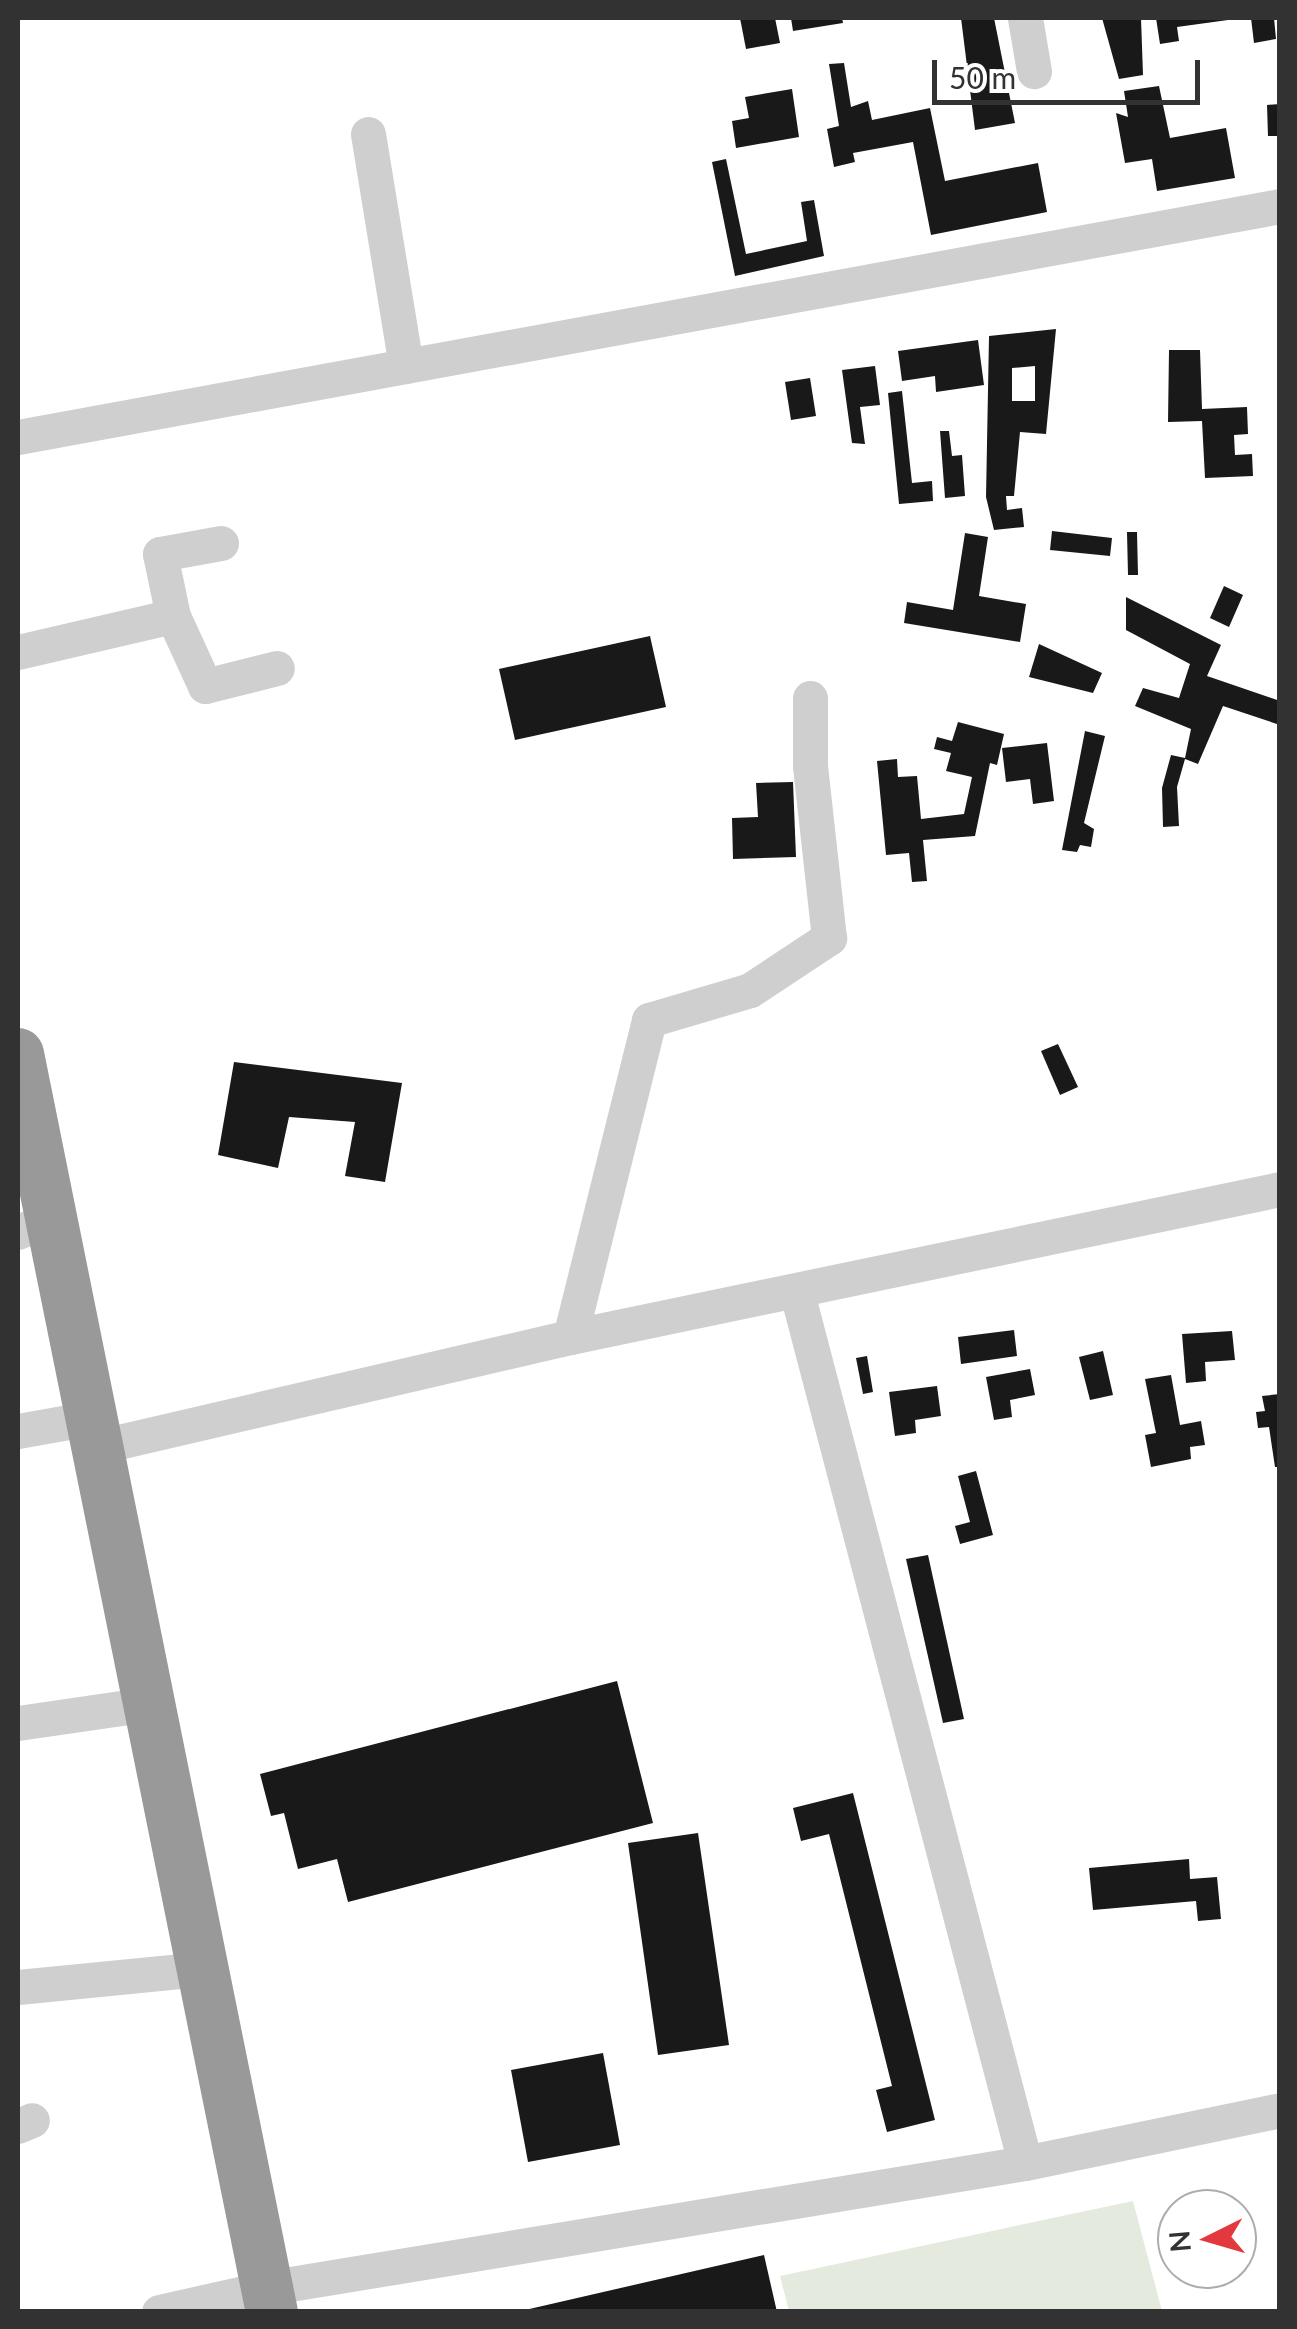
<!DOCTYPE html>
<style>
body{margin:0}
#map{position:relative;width:1297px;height:2329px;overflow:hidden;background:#fff;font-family:Lato,sans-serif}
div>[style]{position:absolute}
.green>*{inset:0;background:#e4ebde}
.building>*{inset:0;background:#191919}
.minor>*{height:35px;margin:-17.5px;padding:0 17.5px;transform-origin:17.5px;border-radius:17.5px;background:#cfcfcf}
.highway>*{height:52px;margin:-26px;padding:0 26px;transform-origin:26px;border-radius:26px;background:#999}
span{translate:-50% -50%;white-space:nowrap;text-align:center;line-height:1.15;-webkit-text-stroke:10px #fff;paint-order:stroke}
.frame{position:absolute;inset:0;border:20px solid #323232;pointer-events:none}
.north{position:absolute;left:1157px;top:2189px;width:100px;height:100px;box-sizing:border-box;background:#fff;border:2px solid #adadad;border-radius:50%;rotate:265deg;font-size:28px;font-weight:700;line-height:40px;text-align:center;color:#323232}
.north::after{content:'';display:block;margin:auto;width:35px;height:45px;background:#e4383f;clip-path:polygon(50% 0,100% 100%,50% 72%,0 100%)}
.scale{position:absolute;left:932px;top:60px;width:268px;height:45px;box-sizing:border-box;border:5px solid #323232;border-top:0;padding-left:12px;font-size:30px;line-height:35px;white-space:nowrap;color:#323232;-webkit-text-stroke:8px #fff;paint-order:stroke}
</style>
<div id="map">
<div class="green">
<div style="clip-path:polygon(1133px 2201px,1162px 2311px,789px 2311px,780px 2276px)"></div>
</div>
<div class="building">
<div style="clip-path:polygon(740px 18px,775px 18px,780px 43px,746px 49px)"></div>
<div style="clip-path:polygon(791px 18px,842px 18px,843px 23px,793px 31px)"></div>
<div style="clip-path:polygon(961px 18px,994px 18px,1015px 123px,975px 130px)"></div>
<div style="clip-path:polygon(1102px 18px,1141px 18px,1143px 75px,1119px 79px)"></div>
<div style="clip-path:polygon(1156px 18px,1228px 18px,1228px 20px,1177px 27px,1179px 41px,1160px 44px)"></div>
<div style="clip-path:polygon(1251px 18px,1274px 18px,1276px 39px,1254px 43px)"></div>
<div style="clip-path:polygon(844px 63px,851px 107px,868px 101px,872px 120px,930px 108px,945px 181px,1038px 163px,1047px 212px,931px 235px,913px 142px,853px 153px,855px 162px,834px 167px,827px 129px,839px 126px,829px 64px)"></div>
<div style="clip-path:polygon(1159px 86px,1170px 138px,1226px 128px,1235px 178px,1157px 191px,1152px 159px,1125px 163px,1116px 113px,1128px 117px,1124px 91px)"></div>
<div style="clip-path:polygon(792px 89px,799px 137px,736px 148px,732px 121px,749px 118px,745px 97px)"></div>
<div style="clip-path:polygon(1280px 104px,1280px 136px,1268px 136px,1267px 105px)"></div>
<div style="clip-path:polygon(726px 159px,746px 254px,807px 241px,801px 202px,814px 200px,824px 256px,735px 276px,712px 162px)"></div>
<div style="clip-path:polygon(evenodd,1056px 329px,1046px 434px,1020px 432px,1014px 496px,1006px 496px,1007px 510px,1022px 508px,1024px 527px,994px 530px,986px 497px,989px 336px,1056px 329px,1035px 366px,1035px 401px,1012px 401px,1012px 368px,1035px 366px)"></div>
<div style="clip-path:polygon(978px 340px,984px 385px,936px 392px,935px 376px,902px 381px,898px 351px)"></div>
<div style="clip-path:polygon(1169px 350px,1200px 350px,1202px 409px,1247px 407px,1248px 434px,1234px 435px,1235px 455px,1252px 454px,1253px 476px,1205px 478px,1202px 421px,1168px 422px)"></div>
<div style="clip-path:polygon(875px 366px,880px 405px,860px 407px,865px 444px,852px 443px,842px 370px)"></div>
<div style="clip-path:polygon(810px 378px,816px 416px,791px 420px,785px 382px)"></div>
<div style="clip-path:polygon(902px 391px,912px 483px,932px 481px,933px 501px,899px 504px,888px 393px)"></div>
<div style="clip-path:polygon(940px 431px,949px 431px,952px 456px,962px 455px,965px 496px,945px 498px)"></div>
<div style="clip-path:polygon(1052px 531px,1112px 538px,1110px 556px,1050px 550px)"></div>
<div style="clip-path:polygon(1127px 532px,1137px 532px,1138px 575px,1128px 575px)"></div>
<div style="clip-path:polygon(965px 533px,988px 537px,979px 596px,1026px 604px,1020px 642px,904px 623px,907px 602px,953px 610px)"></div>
<div style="clip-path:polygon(1224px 586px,1243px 595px,1229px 627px,1210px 618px)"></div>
<div style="clip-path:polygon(1126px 597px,1221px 645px,1207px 676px,1280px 701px,1280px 725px,1223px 706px,1198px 764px,1185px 759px,1177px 787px,1179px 826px,1163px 827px,1162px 788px,1171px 755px,1185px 758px,1191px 729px,1135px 706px,1143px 688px,1179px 698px,1190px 664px,1126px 630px)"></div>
<div style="clip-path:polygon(650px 636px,666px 707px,515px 740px,499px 669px)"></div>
<div style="clip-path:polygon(1039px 644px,1102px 673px,1093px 693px,1029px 677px)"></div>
<div style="clip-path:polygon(958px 722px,1004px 734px,997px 765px,990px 763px,975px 836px,923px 840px,927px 881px,912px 882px,909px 853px,886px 855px,877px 761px,897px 759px,898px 777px,917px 776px,921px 819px,964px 814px,972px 777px,946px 771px,951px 753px,934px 749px,937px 737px,952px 741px)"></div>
<div style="clip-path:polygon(1085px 731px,1105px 736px,1084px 823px,1094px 829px,1091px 847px,1080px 845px,1077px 852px,1062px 850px)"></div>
<div style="clip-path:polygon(1047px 743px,1054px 801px,1033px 804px,1030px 779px,1006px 782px,1002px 748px)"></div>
<div style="clip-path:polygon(793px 782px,796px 857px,733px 859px,732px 818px,758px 817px,756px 783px)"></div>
<div style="clip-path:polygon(1058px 1044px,1078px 1087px,1060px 1095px,1041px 1051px)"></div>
<div style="clip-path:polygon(234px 1062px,402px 1083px,385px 1182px,345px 1176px,355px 1122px,289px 1117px,278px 1168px,218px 1155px)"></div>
<div style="clip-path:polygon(1014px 1330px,1017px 1356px,961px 1364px,958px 1337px)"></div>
<div style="clip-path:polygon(1232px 1331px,1235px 1360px,1205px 1362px,1206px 1381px,1186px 1383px,1182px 1334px)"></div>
<div style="clip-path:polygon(1103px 1351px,1113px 1395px,1090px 1400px,1079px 1357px)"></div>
<div style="clip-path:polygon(867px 1356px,873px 1392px,863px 1394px,856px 1358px)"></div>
<div style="clip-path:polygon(1030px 1369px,1035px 1395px,1010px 1400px,1012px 1417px,994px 1420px,986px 1377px)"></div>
<div style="clip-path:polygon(1171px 1375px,1180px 1425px,1201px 1421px,1205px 1445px,1190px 1447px,1191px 1459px,1151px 1467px,1145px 1435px,1156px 1433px,1145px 1379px)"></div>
<div style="clip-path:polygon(937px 1386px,941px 1416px,915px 1420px,916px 1433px,895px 1436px,889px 1392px)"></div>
<div style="clip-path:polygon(1280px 1394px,1280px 1467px,1275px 1467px,1269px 1427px,1258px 1428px,1256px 1412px,1265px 1411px,1262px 1396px)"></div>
<div style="clip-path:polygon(976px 1471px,993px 1535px,960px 1544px,955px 1526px,970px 1522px,958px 1476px)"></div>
<div style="clip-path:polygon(928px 1555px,964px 1719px,943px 1723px,906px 1559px)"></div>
<div style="clip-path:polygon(617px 1681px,653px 1823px,348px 1902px,337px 1859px,298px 1869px,284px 1813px,271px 1816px,260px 1774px)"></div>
<div style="clip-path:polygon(853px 1793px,935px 2120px,887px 2132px,876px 2090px,892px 2086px,829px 1834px,801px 1841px,793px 1808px)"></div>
<div style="clip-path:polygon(698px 1833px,729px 2045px,658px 2055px,628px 1843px)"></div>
<div style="clip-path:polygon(1189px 1859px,1190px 1879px,1217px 1877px,1221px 1919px,1198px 1921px,1196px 1901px,1093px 1910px,1089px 1868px)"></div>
<div style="clip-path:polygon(603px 2053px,620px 2145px,528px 2162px,511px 2070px)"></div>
<div style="clip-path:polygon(764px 2255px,777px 2312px,525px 2312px,525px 2310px)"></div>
</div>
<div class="minor">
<div style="left:1025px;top:18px;width:54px;rotate:80.4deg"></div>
<div style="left:368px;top:134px;width:235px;rotate:80.7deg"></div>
<div style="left:18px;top:437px;width:1283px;rotate:-10.37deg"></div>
<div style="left:221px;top:543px;width:62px;rotate:169.8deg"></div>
<div style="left:160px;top:554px;width:63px;rotate:78.2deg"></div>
<div style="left:173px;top:616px;width:77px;rotate:65.4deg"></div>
<div style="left:205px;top:686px;width:74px;rotate:-14deg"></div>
<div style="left:18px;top:652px;width:159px;rotate:-13.1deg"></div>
<div style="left:18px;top:1232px;width:33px;rotate:-23deg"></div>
<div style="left:797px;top:1293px;width:899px;rotate:75.31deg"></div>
<div style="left:570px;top:1337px;width:327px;rotate:-76deg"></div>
<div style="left:649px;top:1020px;width:105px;rotate:-16.5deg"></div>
<div style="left:750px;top:990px;width:95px;rotate:-33.4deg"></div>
<div style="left:829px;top:938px;width:173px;rotate:-96.3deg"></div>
<div style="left:810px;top:766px;width:68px;rotate:-90deg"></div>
<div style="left:18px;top:1431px;width:74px;rotate:-10.1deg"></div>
<div style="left:97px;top:1447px;width:486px;rotate:-13.1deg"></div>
<div style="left:570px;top:1337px;width:725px;rotate:-11.77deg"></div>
<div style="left:18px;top:1723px;width:131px;rotate:-8.3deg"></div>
<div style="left:18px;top:1987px;width:185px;rotate:-5.6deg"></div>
<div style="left:18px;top:2126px;width:15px;rotate:-23deg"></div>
<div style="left:159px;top:2312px;width:110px;rotate:-12.6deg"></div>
<div style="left:266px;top:2288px;width:769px;rotate:-9.35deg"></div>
<div style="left:1025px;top:2163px;width:260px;rotate:-11.7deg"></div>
</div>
<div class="highway">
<div style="left:18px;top:1054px;width:1283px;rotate:78.59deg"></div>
</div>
<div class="frame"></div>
<div class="north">N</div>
<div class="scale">50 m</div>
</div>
